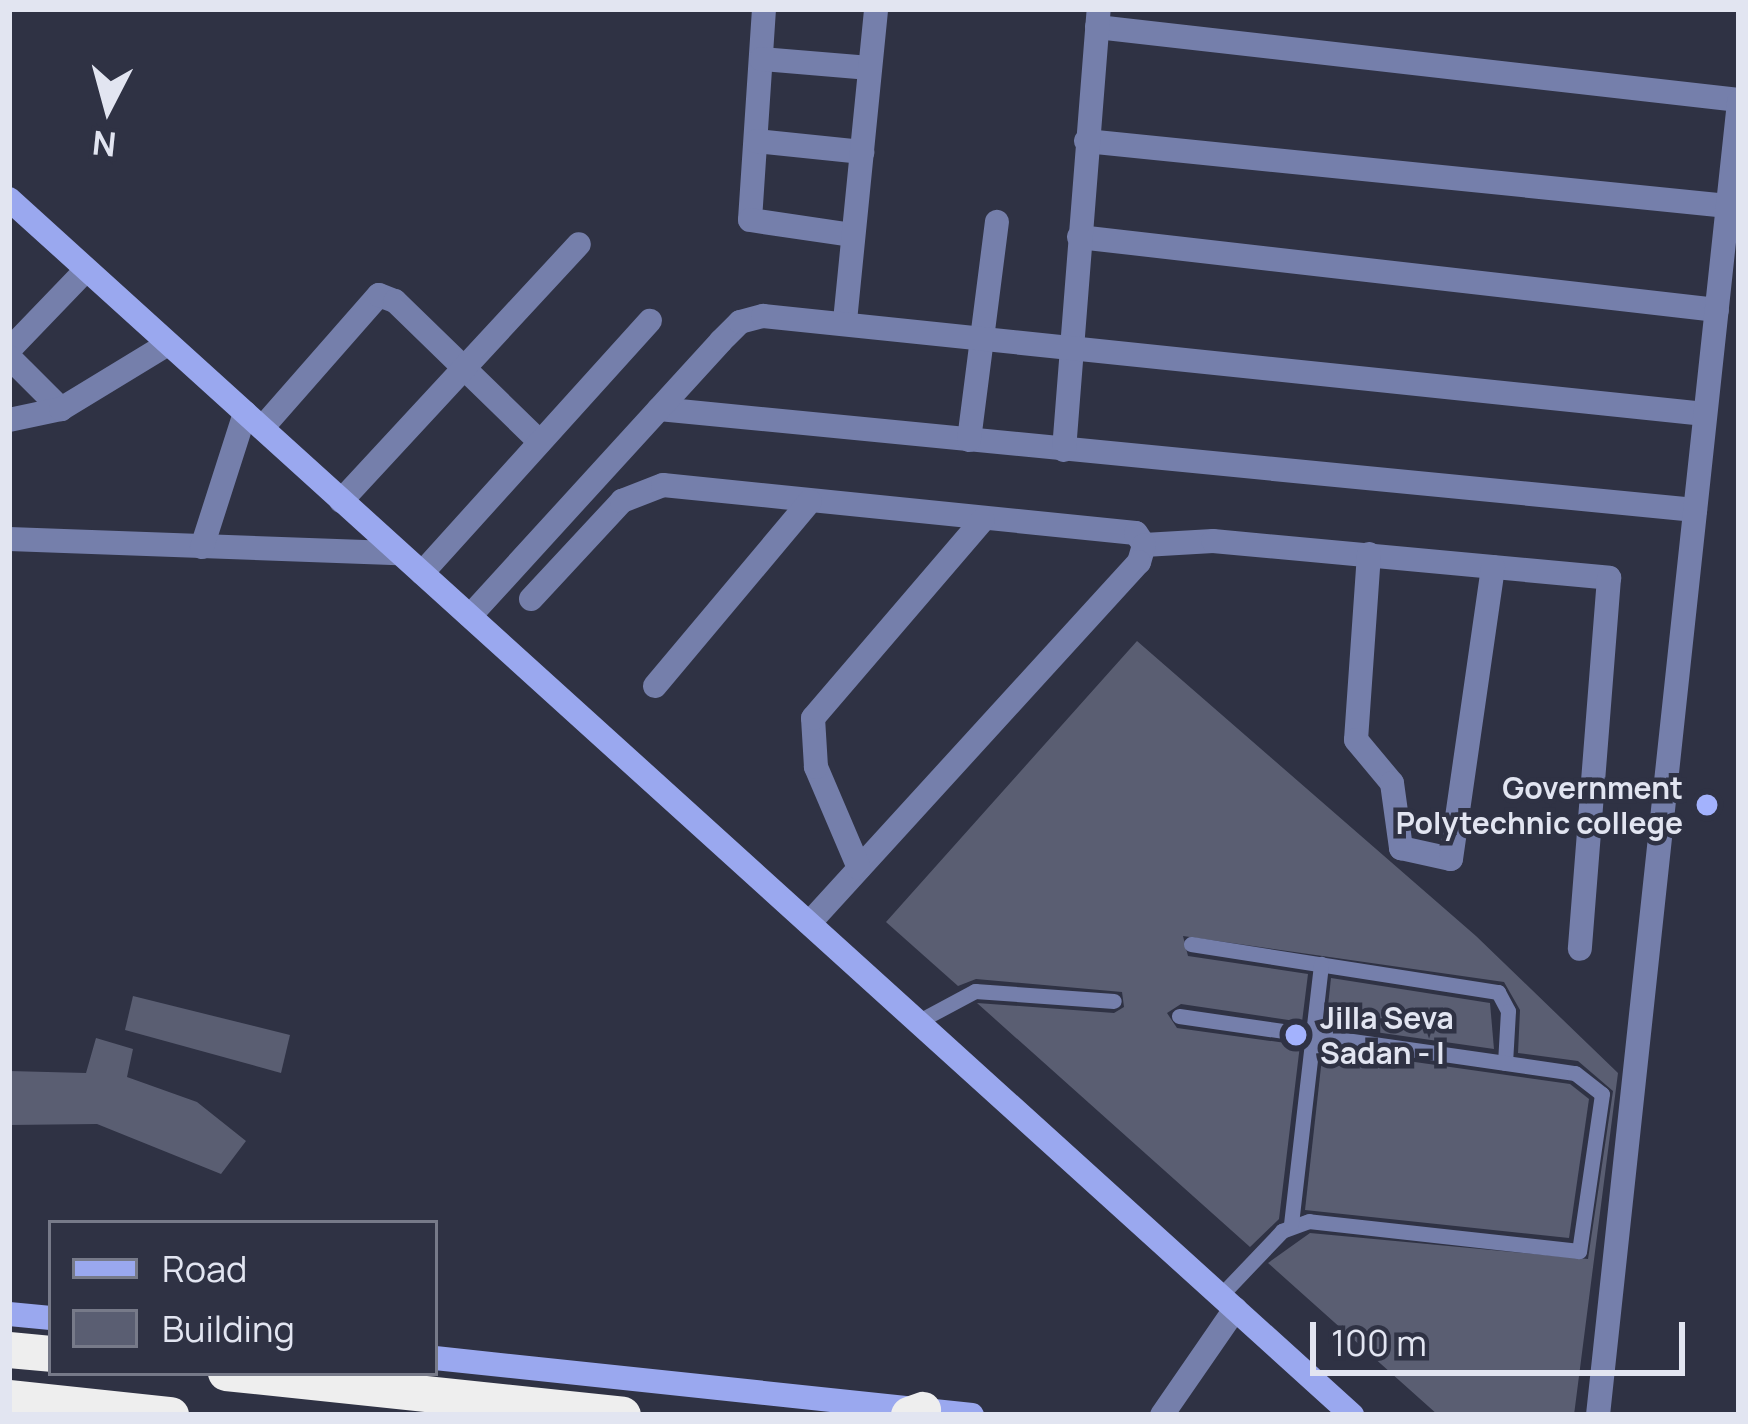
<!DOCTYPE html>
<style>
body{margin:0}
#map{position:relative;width:1748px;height:1424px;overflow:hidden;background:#2f3244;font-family:Manrope,sans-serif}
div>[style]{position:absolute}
.building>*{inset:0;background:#5a5e72}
.lane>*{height:15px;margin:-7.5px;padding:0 7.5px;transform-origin:7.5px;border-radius:7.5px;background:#757fab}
.street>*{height:24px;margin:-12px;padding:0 12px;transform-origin:12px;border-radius:12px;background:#757fab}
.secondary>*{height:24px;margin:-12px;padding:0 12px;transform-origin:12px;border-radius:12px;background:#9aa8ef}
.highway>*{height:36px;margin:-18px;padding:0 18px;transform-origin:18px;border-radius:18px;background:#eee}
.dots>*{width:33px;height:33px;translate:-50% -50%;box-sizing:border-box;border:6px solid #2f3244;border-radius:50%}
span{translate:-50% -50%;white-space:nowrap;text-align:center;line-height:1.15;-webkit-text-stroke:9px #2f3244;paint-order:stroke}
.poi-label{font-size:30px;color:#e2e5f1;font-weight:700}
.right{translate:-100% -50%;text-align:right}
.left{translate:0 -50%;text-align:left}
.frame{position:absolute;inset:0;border:12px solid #e2e5f1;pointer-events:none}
.legend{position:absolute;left:48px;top:1220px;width:390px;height:156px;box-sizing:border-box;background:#2f3244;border:3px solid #777a89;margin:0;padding:15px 21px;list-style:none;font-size:36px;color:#e2e5f1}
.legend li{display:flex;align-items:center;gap:24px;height:60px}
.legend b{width:60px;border:3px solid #777a89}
.north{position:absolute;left:48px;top:48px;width:120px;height:120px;-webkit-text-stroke:9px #2f3244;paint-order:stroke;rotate:186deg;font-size:33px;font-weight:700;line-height:48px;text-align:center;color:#e2e5f1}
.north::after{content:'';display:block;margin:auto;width:42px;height:54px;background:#e2e5f1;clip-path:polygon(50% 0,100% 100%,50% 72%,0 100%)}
.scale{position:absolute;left:1310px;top:1322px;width:375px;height:54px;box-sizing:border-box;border:6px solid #e2e5f1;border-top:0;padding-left:15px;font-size:36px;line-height:42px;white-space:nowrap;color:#e2e5f1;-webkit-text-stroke:9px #2f3244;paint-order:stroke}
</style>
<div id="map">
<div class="building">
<div style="clip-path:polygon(1137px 641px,1476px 936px,1618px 1073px,1574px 1415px,1438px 1415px,1268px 1263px,1310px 1233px,1588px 1259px,1613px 1091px,1578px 1061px,1518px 1053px,1520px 1010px,1504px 982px,1183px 936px,1188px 956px,1308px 974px,1302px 1022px,1181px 1004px,1167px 1013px,1177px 1028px,1300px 1045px,1279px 1219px,1250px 1247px,977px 1003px,1114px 1013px,1124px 1007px,1122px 992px,976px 979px,958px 986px,886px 922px)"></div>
<div style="clip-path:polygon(1331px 978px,1490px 1003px,1494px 1049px,1326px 1025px)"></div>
<div style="clip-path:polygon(133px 996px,290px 1035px,281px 1073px,125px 1030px)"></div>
<div style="clip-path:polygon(96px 1038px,133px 1049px,127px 1077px,197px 1102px,246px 1141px,221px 1174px,97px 1124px,9px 1125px,9px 1071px,86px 1073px)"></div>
<div style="clip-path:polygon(1323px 1049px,1570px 1084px,1589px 1099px,1569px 1238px,1305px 1210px)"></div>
</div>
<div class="lane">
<div style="left:1191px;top:944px;width:311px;rotate:8.9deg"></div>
<div style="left:1498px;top:992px;width:21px;rotate:62deg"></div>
<div style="left:1508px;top:1011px;width:52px;rotate:93.3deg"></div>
<div style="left:1179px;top:1016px;width:400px;rotate:8.2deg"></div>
<div style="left:1575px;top:1073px;width:34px;rotate:38deg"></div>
<div style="left:1602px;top:1094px;width:159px;rotate:98.3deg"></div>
<div style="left:1579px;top:1251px;width:272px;rotate:-173.7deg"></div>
<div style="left:1309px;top:1221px;width:29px;rotate:160deg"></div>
<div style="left:1282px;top:1231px;width:88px;rotate:133.6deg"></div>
<div style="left:917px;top:1022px;width:66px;rotate:-28.1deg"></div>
<div style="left:975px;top:991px;width:139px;rotate:4.1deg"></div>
<div style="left:1291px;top:1224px;width:262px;rotate:-83.4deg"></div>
</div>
<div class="street">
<div style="left:764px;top:9px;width:211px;rotate:93.8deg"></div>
<div style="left:750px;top:220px;width:104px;rotate:8.3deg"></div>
<div style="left:1097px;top:27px;width:646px;rotate:6.49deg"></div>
<div style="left:761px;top:59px;width:109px;rotate:4.7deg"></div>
<div style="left:756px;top:141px;width:107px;rotate:5.9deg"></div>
<div style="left:1086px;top:141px;width:645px;rotate:5.78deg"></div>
<div style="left:1079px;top:237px;width:642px;rotate:6.53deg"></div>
<div style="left:845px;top:321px;width:314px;rotate:-84.3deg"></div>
<div style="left:9px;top:350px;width:111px;rotate:-46.1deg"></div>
<div style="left:9px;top:357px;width:74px;rotate:45deg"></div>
<div style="left:659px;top:409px;width:1041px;rotate:5.57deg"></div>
<div style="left:9px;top:420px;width:53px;rotate:-11.9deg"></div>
<div style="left:61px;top:409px;width:125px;rotate:-31.3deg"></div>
<div style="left:262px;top:428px;width:177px;rotate:-48.7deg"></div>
<div style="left:379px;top:295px;width:17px;rotate:21deg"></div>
<div style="left:395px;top:301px;width:202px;rotate:44.2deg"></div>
<div style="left:969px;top:440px;width:220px;rotate:-82.7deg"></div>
<div style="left:1064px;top:450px;width:442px;rotate:-85.5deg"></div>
<div style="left:341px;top:501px;width:350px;rotate:-47.2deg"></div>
<div style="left:9px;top:539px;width:390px;rotate:2.1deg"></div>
<div style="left:1144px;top:545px;width:69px;rotate:-3.3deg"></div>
<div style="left:1213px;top:541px;width:398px;rotate:5.3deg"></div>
<div style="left:1609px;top:578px;width:372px;rotate:94.5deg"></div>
<div style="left:202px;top:547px;width:141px;rotate:-72.2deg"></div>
<div style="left:1369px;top:554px;width:186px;rotate:94deg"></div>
<div style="left:1356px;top:740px;width:56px;rotate:50.1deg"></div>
<div style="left:1392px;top:783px;width:66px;rotate:82.1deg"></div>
<div style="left:1401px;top:848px;width:51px;rotate:12.4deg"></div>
<div style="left:1451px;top:859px;width:295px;rotate:-81.8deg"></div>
<div style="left:422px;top:573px;width:340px;rotate:-47.9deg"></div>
<div style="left:531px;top:599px;width:134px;rotate:-47.1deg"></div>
<div style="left:622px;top:501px;width:44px;rotate:-21.3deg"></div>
<div style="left:663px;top:485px;width:475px;rotate:5.8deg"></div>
<div style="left:1136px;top:533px;width:14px;rotate:56deg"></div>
<div style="left:1144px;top:545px;width:18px;rotate:106deg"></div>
<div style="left:1139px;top:562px;width:489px;rotate:132.4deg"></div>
<div style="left:470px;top:616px;width:372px;rotate:-47.6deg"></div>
<div style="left:721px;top:341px;width:27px;rotate:-45deg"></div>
<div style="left:740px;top:322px;width:24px;rotate:-15deg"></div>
<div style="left:763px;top:316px;width:947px;rotate:5.94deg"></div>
<div style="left:655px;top:686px;width:241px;rotate:-50deg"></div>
<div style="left:859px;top:868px;width:110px;rotate:-113.1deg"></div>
<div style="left:816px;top:767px;width:49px;rotate:-93.5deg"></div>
<div style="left:813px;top:718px;width:261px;rotate:-49.4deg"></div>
<div style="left:1162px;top:1415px;width:129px;rotate:-55.4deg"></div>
<div style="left:1598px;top:1415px;width:1321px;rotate:-83.87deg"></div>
</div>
<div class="secondary">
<div style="left:9px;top:199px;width:1812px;rotate:42.16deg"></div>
<div style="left:9px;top:1314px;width:42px;rotate:5.4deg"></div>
<div style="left:435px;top:1358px;width:540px;rotate:6.06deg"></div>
</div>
<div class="highway">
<div style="left:9px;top:1350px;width:42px;rotate:5.4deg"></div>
<div style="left:226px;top:1373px;width:399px;rotate:6deg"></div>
<div style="left:9px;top:1398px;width:163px;rotate:6deg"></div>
<div style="left:909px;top:1415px;width:15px;rotate:-20deg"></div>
</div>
<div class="dots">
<div style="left:1707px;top:805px;background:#a3b2fd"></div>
<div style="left:1296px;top:1035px;background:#a3b2fd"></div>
</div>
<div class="poi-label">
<span class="right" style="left:1683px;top:805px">Government<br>Polytechnic college</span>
<span class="left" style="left:1320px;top:1035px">Jilla Seva<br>Sadan - I</span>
</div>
<div class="frame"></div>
<ul class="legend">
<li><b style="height:15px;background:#9aa8ef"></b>Road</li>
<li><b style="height:33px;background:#5a5e72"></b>Building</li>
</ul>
<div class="north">N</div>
<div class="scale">100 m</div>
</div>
